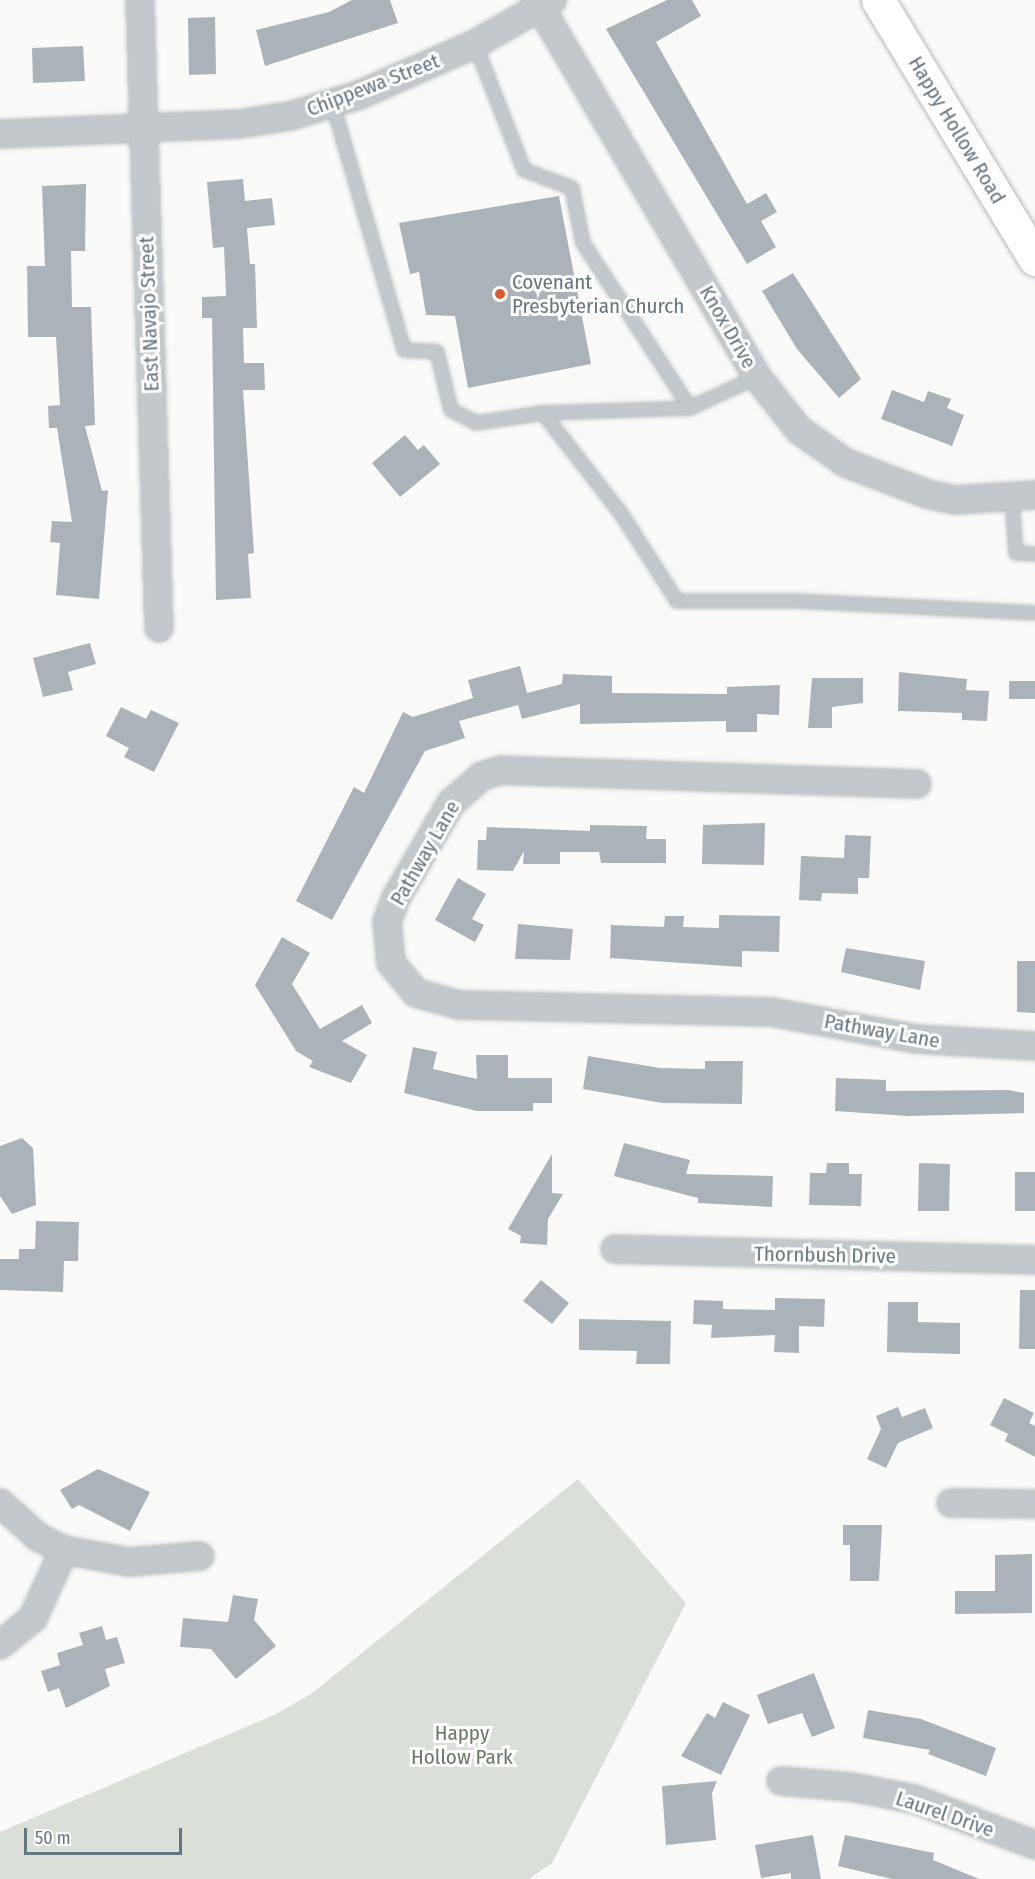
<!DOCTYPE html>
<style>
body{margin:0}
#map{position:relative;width:1035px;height:1879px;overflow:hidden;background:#fafaf8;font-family:"Fira Sans Condensed",sans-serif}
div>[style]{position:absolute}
.green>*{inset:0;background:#dadfd7}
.building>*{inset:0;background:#aab3b9}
.roads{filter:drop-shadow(0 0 2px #b3babf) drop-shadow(0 0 2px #b3babf)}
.service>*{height:12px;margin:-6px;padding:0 6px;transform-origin:6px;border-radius:6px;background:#c3c8cc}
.minor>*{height:26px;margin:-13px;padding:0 13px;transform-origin:13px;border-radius:13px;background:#c3c8cc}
.secondary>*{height:33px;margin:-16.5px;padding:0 16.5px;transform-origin:16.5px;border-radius:16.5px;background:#fff}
.dots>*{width:16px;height:16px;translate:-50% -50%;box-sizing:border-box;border:3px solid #fff;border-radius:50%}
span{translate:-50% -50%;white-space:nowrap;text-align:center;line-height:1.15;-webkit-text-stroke:6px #fff;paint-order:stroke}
.street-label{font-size:21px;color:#657683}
.poi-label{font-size:21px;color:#657683}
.left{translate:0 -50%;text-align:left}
.park-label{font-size:21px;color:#687a64}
.scale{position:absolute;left:24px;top:1828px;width:158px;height:27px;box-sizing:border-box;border:3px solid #657683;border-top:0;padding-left:8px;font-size:18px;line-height:21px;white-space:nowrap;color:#657683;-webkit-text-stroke:4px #fff;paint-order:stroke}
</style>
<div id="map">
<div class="green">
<div style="clip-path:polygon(578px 1479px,686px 1603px,552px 1863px,529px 1879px,0 1879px,0 1832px,274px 1715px,311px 1694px)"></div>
</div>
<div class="building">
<div style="clip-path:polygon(352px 0,390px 0,398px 23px,265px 66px,256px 30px,329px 12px)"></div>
<div style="clip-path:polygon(667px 0,692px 0,701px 16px,656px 42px,747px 204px,766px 193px,777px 212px,761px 221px,776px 247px,747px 264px,606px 29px)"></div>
<div style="clip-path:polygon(215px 17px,216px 74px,189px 75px,188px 18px)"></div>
<div style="clip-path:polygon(83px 46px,85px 81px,33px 83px,32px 48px)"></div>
<div style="clip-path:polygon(243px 179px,245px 201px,272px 198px,275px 225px,247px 228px,250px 264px,255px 264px,257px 328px,243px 328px,244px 363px,264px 363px,265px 390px,243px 390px,254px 553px,248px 554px,251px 598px,216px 600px,212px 318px,202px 318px,202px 297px,226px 296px,224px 247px,213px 248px,207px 182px)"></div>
<div style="clip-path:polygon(86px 184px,85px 251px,71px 251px,72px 307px,91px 307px,95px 425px,85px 426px,102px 491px,108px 490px,99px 599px,56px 595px,60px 543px,50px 542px,52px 521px,72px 522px,57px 428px,49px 428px,48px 406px,60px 405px,56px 337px,28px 337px,27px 266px,45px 266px,42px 186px)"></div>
<div style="clip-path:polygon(559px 196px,591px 364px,468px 388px,455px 316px,426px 315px,419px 272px,410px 274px,399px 223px)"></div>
<div style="clip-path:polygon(793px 273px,861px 379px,839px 398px,797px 349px,762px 291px)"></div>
<div style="clip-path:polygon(892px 390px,924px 402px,928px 391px,951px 399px,947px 408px,964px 415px,952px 446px,881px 419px)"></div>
<div style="clip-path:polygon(405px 435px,418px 450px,424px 445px,440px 464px,400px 497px,372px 463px)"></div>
<div style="clip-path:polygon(90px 643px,96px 664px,68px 672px,73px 690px,43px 697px,33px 658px)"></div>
<div style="clip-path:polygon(520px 666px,527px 693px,562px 684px,563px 674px,612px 676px,612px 693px,727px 694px,727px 687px,780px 685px,779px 715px,757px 714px,757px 732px,726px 732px,726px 721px,580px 724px,580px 704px,522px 719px,518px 705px,459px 721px,465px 738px,425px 751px,332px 920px,296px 901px,354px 787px,364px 793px,403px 712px,413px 717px,473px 698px,468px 680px)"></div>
<div style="clip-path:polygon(899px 672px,967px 679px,966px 690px,989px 691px,987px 721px,962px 720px,962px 713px,898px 711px)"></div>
<div style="clip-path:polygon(812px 678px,863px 678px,863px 703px,832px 707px,832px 728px,808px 728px)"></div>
<div style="clip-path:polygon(1009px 681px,1035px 681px,1035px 699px,1009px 699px)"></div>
<div style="clip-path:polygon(121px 707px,146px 719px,151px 710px,179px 723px,154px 772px,124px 757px,129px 748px,106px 736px)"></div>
<div style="clip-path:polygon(765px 823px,764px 865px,702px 864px,703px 825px)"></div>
<div style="clip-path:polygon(590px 825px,647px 826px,646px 839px,666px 839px,666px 863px,601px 863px,599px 852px,560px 852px,560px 864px,523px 864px,524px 851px,513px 871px,477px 870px,478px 840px,486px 840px,487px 827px,590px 831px)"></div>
<div style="clip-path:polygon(845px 835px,871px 836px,869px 878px,858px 878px,858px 894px,822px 893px,821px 901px,799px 900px,801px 856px,844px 858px)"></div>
<div style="clip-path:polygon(458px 878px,486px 894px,472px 919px,484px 925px,475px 942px,435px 920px)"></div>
<div style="clip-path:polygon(719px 915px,780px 916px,779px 952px,742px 951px,742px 967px,610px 958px,611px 925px,664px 927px,665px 916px,684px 916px,683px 927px,719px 928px)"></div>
<div style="clip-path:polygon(518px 924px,573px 929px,570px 960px,515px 959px)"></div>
<div style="clip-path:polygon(282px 937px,310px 953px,292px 984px,320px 1029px,362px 1005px,372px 1023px,342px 1041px,367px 1055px,351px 1083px,309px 1067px,313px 1061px,296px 1051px,255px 985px)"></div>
<div style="clip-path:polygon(846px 948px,925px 961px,920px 990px,841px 972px)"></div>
<div style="clip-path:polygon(1017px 961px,1035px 961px,1035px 1013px,1017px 1012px)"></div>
<div style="clip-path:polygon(413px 1047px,437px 1052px,433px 1069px,477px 1079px,476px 1055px,508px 1055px,508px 1078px,552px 1078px,552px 1103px,533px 1103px,533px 1111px,477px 1111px,404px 1093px)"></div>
<div style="clip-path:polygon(588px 1056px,660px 1068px,705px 1069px,705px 1061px,743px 1061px,742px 1104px,662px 1103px,583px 1089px)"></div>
<div style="clip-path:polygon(836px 1078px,886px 1080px,886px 1091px,1008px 1090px,1024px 1093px,1024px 1113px,908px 1116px,835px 1111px)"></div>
<div style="clip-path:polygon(22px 1138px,33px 1148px,36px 1205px,12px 1214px,0 1196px,0 1146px)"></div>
<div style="clip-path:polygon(624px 1143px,690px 1160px,686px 1174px,773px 1176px,772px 1207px,698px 1203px,698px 1198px,614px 1176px)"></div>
<div style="clip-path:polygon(552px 1154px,552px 1193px,563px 1194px,548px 1219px,547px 1245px,520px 1243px,521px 1236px,508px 1229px)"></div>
<div style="clip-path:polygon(827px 1163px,849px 1163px,849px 1174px,862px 1174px,861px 1206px,809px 1205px,810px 1173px,826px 1173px)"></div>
<div style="clip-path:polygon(919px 1163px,950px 1164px,949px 1211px,918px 1211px)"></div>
<div style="clip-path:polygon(1015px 1172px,1035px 1172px,1035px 1211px,1015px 1211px)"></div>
<div style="clip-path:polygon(36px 1221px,79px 1222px,78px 1261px,64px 1261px,63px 1292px,0 1290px,0 1259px,19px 1259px,19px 1249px,35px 1249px)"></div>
<div style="clip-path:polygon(541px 1280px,569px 1303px,552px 1324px,523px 1301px)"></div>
<div style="clip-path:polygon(1020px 1290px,1035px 1290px,1035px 1349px,1019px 1349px)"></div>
<div style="clip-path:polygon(775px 1298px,825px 1299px,824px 1327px,799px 1326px,799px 1353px,774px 1352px,775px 1335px,711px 1338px,712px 1325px,693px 1324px,694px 1300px,723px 1301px,723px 1309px,775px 1310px)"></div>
<div style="clip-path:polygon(888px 1302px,918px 1302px,918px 1322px,960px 1323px,960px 1354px,887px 1352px)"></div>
<div style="clip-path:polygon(579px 1319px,671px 1321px,670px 1364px,636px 1364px,637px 1351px,579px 1350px)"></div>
<div style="clip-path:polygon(1004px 1398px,1034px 1413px,1029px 1423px,1035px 1426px,1035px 1457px,1005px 1441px,1008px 1434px,990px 1425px)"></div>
<div style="clip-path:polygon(898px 1407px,902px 1417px,925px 1408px,933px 1428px,898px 1443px,886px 1468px,867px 1459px,881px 1429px,876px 1416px)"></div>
<div style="clip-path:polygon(98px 1469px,150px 1492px,130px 1531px,79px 1505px,72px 1509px,60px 1490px)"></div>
<div style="clip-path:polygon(843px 1525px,882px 1525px,879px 1581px,850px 1581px,850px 1545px,843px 1545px)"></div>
<div style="clip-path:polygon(1032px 1554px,1032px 1613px,955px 1614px,955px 1591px,995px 1591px,995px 1555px)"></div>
<div style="clip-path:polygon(233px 1595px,258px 1599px,254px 1620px,276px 1646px,236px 1679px,211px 1649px,180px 1647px,183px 1618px,228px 1622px)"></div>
<div style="clip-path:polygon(102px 1626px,106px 1640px,117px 1637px,125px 1663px,105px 1669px,110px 1686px,66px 1708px,59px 1688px,48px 1692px,41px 1671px,60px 1665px,57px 1653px,83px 1645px,79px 1633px)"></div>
<div style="clip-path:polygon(814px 1673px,835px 1728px,812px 1737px,802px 1713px,768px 1724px,757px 1695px)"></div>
<div style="clip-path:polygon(723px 1702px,750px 1715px,721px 1775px,681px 1756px,707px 1713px,715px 1718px)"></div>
<div style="clip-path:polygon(868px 1710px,921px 1719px,996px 1748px,986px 1776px,928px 1754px,930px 1750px,863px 1738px)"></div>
<div style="clip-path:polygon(717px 1781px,712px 1793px,716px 1840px,666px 1845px,662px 1786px)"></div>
<div style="clip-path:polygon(813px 1835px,821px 1879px,791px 1879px,791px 1873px,761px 1878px,755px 1845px)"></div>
<div style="clip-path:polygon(845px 1835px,934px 1853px,933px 1860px,979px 1879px,892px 1879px,838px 1866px)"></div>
</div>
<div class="roads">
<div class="service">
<div style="left:475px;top:44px;width:135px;rotate:68.7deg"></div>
<div style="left:524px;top:170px;width:51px;rotate:20.6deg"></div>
<div style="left:572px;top:188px;width:56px;rotate:78.7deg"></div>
<div style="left:583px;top:243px;width:197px;rotate:57deg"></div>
<div style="left:333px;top:105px;width:255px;rotate:73.8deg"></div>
<div style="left:404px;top:350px;width:33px;rotate:3deg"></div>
<div style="left:437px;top:352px;width:60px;rotate:76.4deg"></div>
<div style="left:451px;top:410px;width:28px;rotate:27deg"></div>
<div style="left:476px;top:423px;width:68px;rotate:-8.5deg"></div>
<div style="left:543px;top:413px;width:147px;rotate:-1.9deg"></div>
<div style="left:690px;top:408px;width:74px;rotate:-24.8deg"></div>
<div style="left:543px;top:413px;width:129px;rotate:52.2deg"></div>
<div style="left:622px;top:515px;width:102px;rotate:57.4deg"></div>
<div style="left:677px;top:601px;width:120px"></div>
<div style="left:797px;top:601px;width:238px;rotate:2.9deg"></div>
<div style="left:1012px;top:499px;width:54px;rotate:85.8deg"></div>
<div style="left:1016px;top:553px;width:19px;rotate:3deg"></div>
</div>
<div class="minor">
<div style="left:140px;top:0;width:628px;rotate:88.27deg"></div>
<div style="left:536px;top:0;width:437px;rotate:59.6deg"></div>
<div style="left:757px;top:377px;width:68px;rotate:51.6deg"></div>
<div style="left:799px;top:430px;width:57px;rotate:35.1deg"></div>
<div style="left:846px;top:463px;width:87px;rotate:20.9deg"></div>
<div style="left:927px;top:494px;width:29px;rotate:12deg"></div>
<div style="left:955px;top:500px;width:80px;rotate:-3.6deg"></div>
<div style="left:0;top:134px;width:239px;rotate:-2.4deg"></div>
<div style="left:239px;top:124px;width:52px;rotate:-8.9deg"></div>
<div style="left:290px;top:116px;width:72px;rotate:-16.9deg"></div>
<div style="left:359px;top:95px;width:127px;rotate:-23.7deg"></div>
<div style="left:475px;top:44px;width:89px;rotate:-29.7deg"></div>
<div style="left:917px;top:784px;width:415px;rotate:-178.1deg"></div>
<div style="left:502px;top:770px;width:21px;rotate:163deg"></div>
<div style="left:482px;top:776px;width:41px;rotate:138.9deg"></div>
<div style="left:451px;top:803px;width:110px;rotate:120.1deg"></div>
<div style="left:396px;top:898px;width:25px;rotate:111deg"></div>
<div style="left:387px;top:921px;width:42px;rotate:84.6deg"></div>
<div style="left:391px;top:963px;width:39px;rotate:50deg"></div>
<div style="left:416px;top:993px;width:45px;rotate:15.6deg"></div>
<div style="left:459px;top:1005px;width:312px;rotate:1.3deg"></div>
<div style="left:771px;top:1012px;width:148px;rotate:10.5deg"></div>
<div style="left:917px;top:1039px;width:118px;rotate:3.4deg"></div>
<div style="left:615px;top:1249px;width:420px;rotate:1.5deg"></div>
<div style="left:0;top:1503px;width:51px;rotate:41.8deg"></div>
<div style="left:38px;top:1537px;width:29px;rotate:27deg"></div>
<div style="left:64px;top:1550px;width:66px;rotate:10.5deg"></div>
<div style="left:129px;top:1562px;width:71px;rotate:-4.8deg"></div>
<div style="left:951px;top:1503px;width:84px;rotate:0.7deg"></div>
<div style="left:0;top:1645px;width:43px;rotate:-39.3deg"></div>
<div style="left:33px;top:1618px;width:75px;rotate:-65.5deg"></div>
<div style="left:781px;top:1781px;width:70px;rotate:4.9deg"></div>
<div style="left:851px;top:1787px;width:64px;rotate:10.8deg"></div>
<div style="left:914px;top:1799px;width:129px;rotate:20.8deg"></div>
</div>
<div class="secondary">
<div style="left:878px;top:0;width:303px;rotate:58.8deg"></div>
</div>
</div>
<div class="dots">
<div style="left:500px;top:294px;background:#e4572e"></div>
</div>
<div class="street-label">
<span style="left:373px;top:85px;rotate:-21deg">Chippewa Street</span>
<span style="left:957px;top:130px;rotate:59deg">Happy Hollow Road</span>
<span style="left:149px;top:314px;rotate:-92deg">East Navajo Street</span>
<span style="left:728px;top:327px;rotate:60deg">Knox Drive</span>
<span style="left:425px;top:853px;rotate:-60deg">Pathway Lane</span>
<span style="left:882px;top:1031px;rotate:10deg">Pathway Lane</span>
<span style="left:825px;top:1255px;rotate:1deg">Thornbush Drive</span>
<span style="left:945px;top:1814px;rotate:19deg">Laurel Drive</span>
</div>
<div class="poi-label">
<span class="left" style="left:512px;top:294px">Covenant<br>Presbyterian Church</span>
</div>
<div class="park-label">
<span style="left:462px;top:1745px">Happy<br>Hollow Park</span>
</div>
<div class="scale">50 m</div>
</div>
